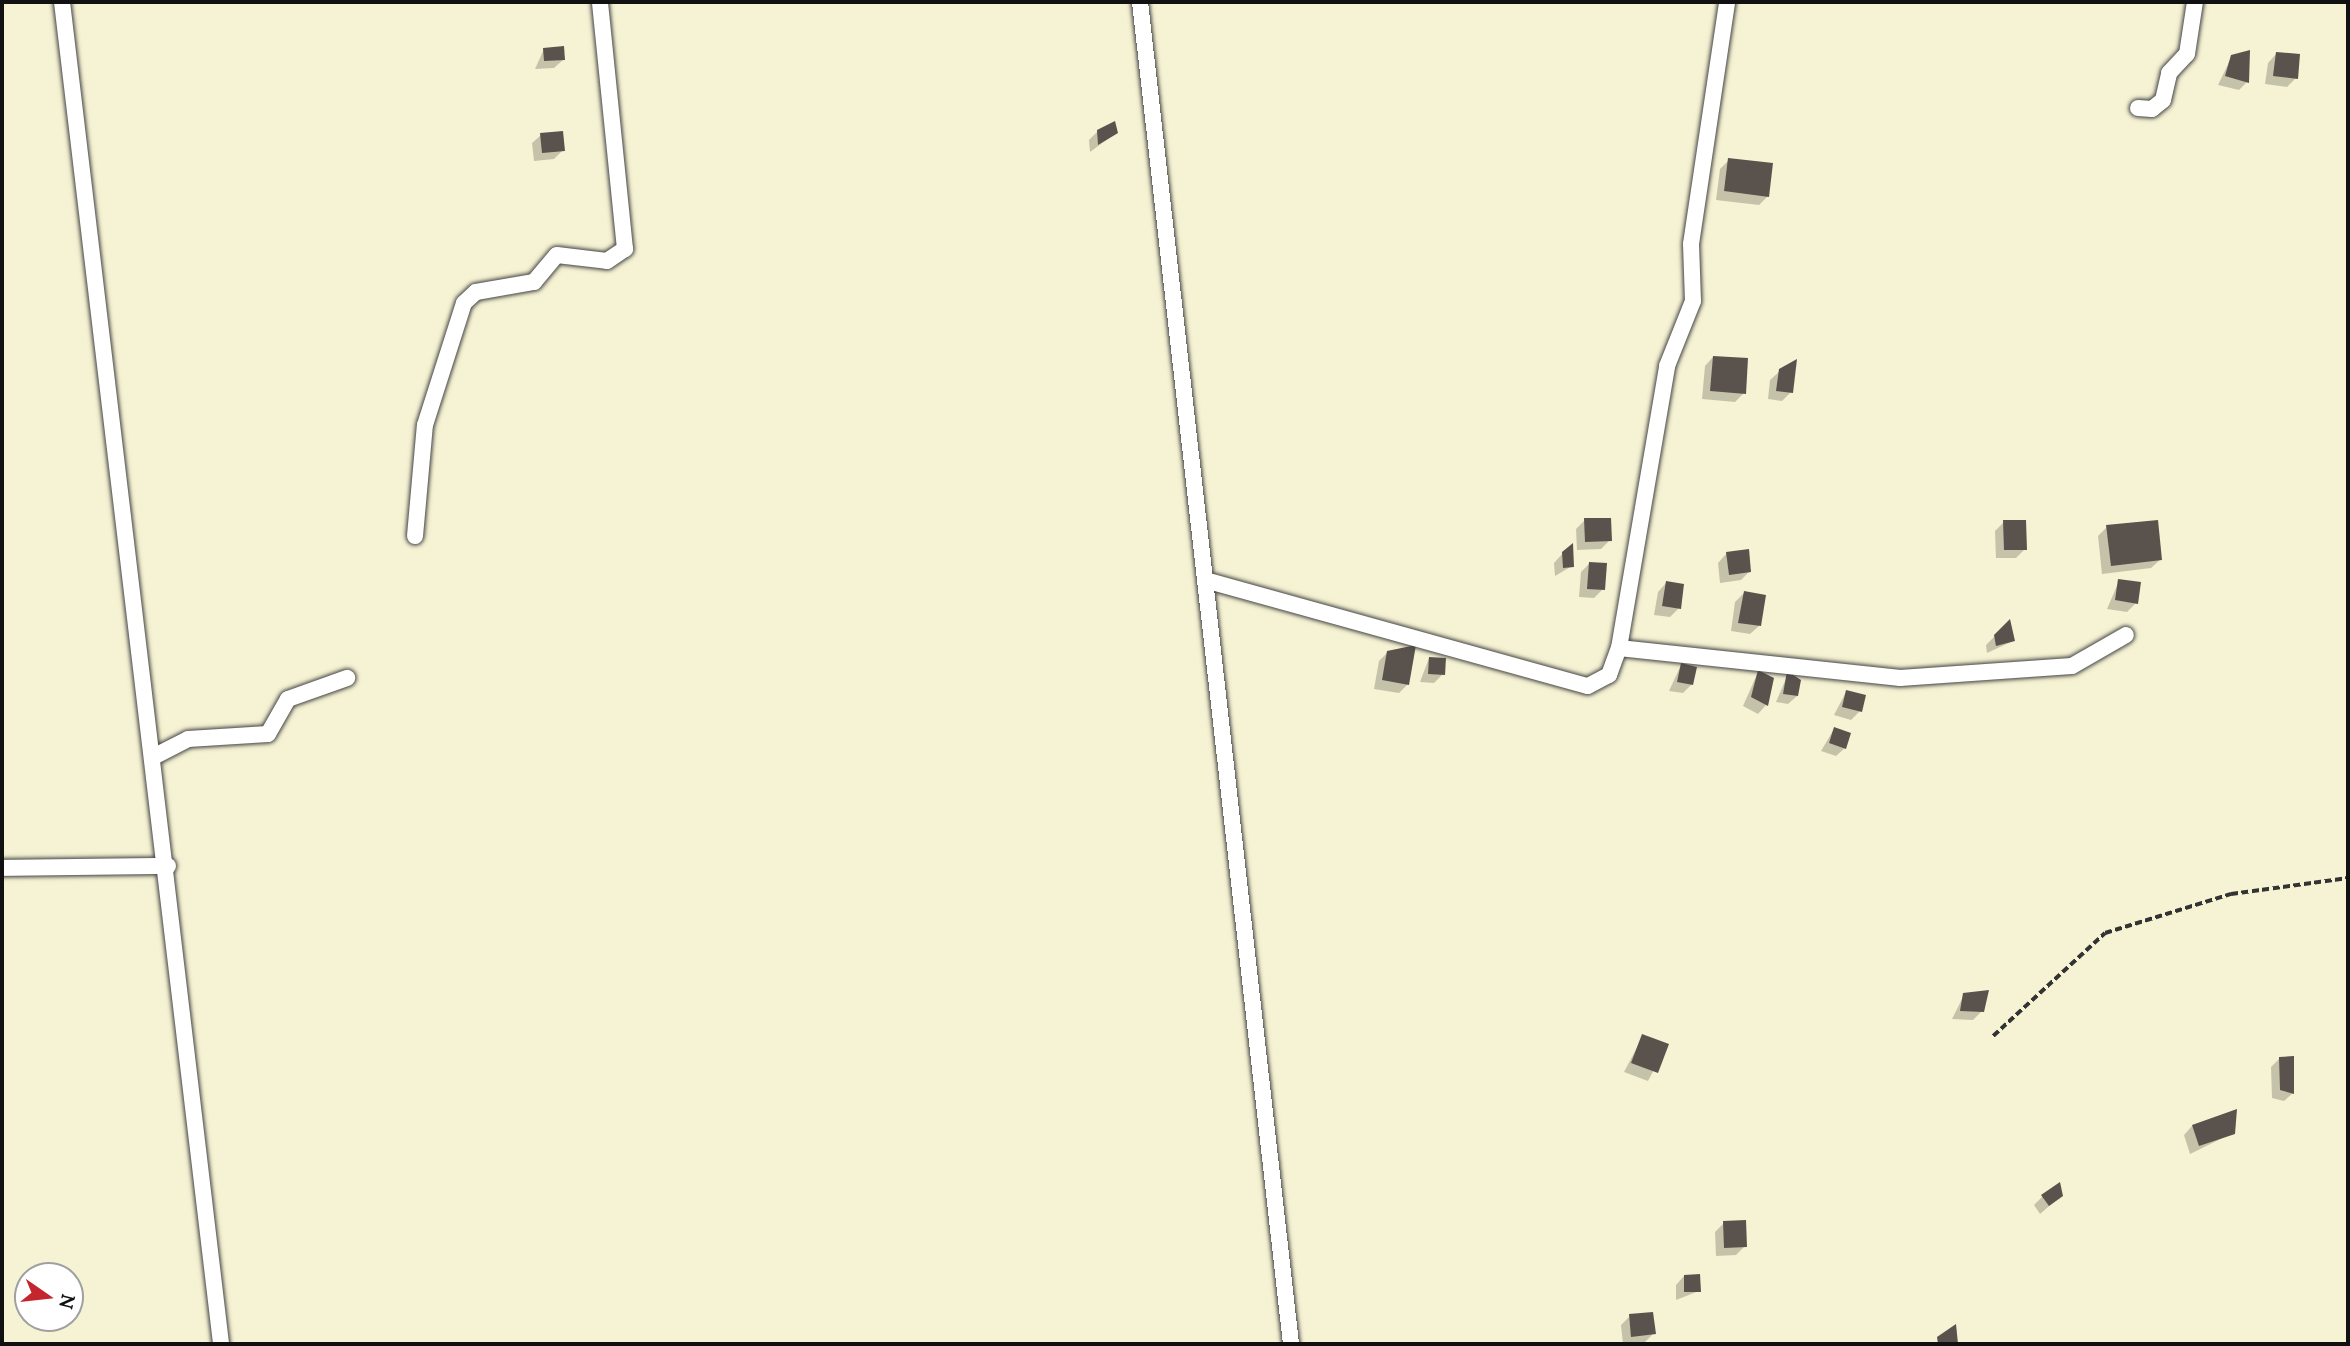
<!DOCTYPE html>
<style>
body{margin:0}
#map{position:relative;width:2350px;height:1346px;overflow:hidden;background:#fffdf5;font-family:Lora,serif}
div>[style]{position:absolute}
.farmland>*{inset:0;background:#f6f3d4}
.shadow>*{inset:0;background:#0003}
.building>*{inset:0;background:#5a524d}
.path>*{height:3.5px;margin-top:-1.75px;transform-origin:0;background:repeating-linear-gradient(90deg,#333 0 7px,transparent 0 10.5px)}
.roads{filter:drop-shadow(0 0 2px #444) drop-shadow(0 0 2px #444)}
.street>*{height:16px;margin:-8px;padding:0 8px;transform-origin:8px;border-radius:8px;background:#fff}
span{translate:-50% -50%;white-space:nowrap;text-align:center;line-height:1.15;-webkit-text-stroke:7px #fff;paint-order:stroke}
.frame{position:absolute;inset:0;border:4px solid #111;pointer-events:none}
.north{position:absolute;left:14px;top:1262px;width:70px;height:70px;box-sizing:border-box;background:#fff;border:2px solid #a0a0a0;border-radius:50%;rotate:104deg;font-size:19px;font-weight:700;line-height:28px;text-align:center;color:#111}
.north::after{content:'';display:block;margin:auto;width:24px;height:32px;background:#c4262e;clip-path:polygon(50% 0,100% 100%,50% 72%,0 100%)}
</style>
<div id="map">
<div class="farmland">
<div style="clip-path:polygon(evenodd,2px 2px,2348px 2px,2348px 1344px,2px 1344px,2px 2px,28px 1276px,70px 1276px,70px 1318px,28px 1318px,28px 1276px)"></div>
</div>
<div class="shadow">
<div style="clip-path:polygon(544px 49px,563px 60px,554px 68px,535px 69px)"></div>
<div style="clip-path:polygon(2276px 54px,2296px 78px,2287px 87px,2265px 84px,2268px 63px)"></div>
<div style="clip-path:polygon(2232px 56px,2247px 82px,2239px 90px,2218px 85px)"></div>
<div style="clip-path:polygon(1098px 131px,1116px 133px,1090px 152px,1089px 140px)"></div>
<div style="clip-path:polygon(541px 135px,563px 150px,554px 159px,534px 161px,532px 143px)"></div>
<div style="clip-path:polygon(1729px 160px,1768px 196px,1759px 205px,1716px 200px,1720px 169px)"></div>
<div style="clip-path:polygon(1713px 357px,1744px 393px,1735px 402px,1702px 399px,1705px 366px)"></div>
<div style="clip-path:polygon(1780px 371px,1791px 392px,1782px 401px,1768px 399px,1770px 380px)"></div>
<div style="clip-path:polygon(1585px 520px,1610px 540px,1601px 549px,1577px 550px,1576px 529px)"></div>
<div style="clip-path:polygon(2004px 522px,2025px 549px,2016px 558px,1996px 558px,1995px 531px)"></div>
<div style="clip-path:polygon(2107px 527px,2160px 560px,2151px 568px,2102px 574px,2098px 536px)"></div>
<div style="clip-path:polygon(1563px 553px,1572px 566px,1555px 576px,1554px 563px)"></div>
<div style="clip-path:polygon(1726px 554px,1750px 571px,1741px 580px,1720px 583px,1718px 563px)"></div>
<div style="clip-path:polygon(1590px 563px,1603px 589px,1594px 598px,1579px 597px,1581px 572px)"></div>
<div style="clip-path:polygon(2119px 581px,2136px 603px,2127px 612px,2107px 609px)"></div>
<div style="clip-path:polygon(1666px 583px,1679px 608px,1670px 617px,1654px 615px,1658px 592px)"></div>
<div style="clip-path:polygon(1744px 593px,1759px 626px,1750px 634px,1731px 631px,1735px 602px)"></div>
<div style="clip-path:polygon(2009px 622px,2013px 641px,1987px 653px,1986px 645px)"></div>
<div style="clip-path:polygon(1388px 652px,1408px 684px,1399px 693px,1374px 689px,1379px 661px)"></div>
<div style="clip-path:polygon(1429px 658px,1443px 674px,1434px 683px,1420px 682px)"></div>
<div style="clip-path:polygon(1681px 665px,1691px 685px,1683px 693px,1669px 691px)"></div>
<div style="clip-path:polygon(1758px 672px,1766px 705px,1758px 714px,1743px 706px)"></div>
<div style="clip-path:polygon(1788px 674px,1797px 696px,1788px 704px,1776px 702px)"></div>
<div style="clip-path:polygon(1846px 692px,1860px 711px,1851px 720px,1834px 715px)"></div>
<div style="clip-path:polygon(1834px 729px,1845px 748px,1836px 756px,1821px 751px)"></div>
<div style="clip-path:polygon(1964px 995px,1982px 1011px,1973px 1020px,1952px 1019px)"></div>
<div style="clip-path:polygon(1643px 1036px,1667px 1045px,1648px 1081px,1624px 1072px)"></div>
<div style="clip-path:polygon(2280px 1058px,2293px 1093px,2284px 1101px,2272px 1098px,2271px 1067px)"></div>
<div style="clip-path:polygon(2192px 1126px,2233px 1133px,2190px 1154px,2184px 1135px)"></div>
<div style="clip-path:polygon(2062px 1195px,2040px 1214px,2034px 1205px,2042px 1197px)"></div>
<div style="clip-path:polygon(1724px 1223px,1745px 1246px,1736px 1255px,1716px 1256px,1715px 1232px)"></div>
<div style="clip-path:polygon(1684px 1276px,1699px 1291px,1676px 1300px,1676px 1285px)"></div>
<div style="clip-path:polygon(1630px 1316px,1654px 1333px,1645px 1342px,1623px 1344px,1621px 1325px)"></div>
</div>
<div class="building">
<div style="clip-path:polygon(564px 46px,565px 60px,544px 61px,543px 48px)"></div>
<div style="clip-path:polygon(2250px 50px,2249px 83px,2225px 76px,2231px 55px)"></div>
<div style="clip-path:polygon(2276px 52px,2300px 54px,2298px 79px,2273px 76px)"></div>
<div style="clip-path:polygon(1115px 121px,1118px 133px,1098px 145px,1097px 130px)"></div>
<div style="clip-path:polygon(563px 131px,565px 151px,542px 153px,540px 133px)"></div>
<div style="clip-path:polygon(1728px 158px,1773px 163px,1769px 197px,1724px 191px)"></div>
<div style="clip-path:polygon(1713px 356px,1748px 358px,1746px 394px,1710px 391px)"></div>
<div style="clip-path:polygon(1797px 359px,1793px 393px,1776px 391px,1779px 369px)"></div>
<div style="clip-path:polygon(1584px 518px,1611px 518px,1612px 541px,1585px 542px)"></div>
<div style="clip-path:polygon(2003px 520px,2026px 520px,2027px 550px,2004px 550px)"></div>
<div style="clip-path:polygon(2158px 520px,2162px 560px,2111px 566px,2106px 525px)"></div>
<div style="clip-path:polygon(1573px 543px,1574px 567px,1563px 568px,1562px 552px)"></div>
<div style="clip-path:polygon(1749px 549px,1751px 572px,1729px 575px,1726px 552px)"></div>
<div style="clip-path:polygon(1589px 562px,1607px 563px,1605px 590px,1587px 589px)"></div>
<div style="clip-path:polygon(2118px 579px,2141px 582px,2138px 604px,2115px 600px)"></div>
<div style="clip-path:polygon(1666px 581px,1684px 584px,1681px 609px,1662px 606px)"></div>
<div style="clip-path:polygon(1744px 591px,1766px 595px,1761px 626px,1738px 623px)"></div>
<div style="clip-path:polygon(2010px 619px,2015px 641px,1996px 646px,1994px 635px)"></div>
<div style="clip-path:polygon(1416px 645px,1409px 685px,1382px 680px,1387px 651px)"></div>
<div style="clip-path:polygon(1429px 657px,1446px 658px,1445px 675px,1428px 674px)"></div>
<div style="clip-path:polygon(1681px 663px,1697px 667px,1693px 685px,1677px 682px)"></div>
<div style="clip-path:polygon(1758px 670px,1774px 678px,1768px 706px,1751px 697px)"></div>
<div style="clip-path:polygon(1787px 671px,1801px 680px,1798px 696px,1783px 694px)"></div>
<div style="clip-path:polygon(1846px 690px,1866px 695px,1862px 712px,1842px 707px)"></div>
<div style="clip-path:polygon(1834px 727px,1851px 733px,1846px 749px,1829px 743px)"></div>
<div style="clip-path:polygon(1989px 990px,1984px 1012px,1960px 1011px,1963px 993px)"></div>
<div style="clip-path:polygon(1642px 1034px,1669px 1044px,1658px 1073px,1631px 1063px)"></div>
<div style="clip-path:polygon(2294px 1056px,2294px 1094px,2280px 1090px,2279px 1057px)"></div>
<div style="clip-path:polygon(2237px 1109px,2235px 1134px,2199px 1146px,2192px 1125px)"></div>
<div style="clip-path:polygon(2060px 1182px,2063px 1196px,2049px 1206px,2041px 1195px)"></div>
<div style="clip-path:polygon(1746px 1220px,1747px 1247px,1724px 1248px,1723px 1221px)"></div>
<div style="clip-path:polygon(1700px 1274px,1701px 1292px,1684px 1292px,1684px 1275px)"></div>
<div style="clip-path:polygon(1653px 1312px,1656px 1334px,1631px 1337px,1629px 1314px)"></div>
<div style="clip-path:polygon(1956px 1324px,1958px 1344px,1938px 1344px,1937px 1337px)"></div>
</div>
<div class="path">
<div style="left:1993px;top:1036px;width:152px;rotate:-42.6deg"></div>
<div style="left:2105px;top:933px;width:132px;rotate:-17.2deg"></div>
<div style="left:2231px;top:894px;width:118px;rotate:-7.8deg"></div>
</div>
<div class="roads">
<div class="street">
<div style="left:62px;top:2px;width:1351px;rotate:83.24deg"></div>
<div style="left:1140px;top:2px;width:1350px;rotate:83.58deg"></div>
<div style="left:2138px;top:108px;width:14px;rotate:4deg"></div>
<div style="left:2152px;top:109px;width:14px;rotate:-39deg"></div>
<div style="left:2163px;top:100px;width:28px;rotate:-77deg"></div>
<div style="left:2169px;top:73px;width:26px;rotate:-47deg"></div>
<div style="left:2187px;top:54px;width:53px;rotate:-81.3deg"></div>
<div style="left:415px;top:536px;width:111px;rotate:-84.9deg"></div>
<div style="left:425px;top:425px;width:128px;rotate:-72.3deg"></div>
<div style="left:464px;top:303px;width:16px;rotate:-43deg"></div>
<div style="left:476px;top:292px;width:59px;rotate:-9.8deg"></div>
<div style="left:534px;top:282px;width:35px;rotate:-50deg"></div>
<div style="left:557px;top:255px;width:50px;rotate:6.8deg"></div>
<div style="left:607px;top:261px;width:22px;rotate:-34deg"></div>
<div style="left:625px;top:249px;width:248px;rotate:-95.8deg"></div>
<div style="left:1205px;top:580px;width:397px;rotate:15.5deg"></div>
<div style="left:1588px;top:686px;width:24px;rotate:-28deg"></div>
<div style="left:1609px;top:675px;width:29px;rotate:-70deg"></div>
<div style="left:1619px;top:648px;width:286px;rotate:-80.3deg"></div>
<div style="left:1667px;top:366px;width:70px;rotate:-68.2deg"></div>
<div style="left:1693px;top:301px;width:57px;rotate:-92deg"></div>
<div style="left:1691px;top:244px;width:245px;rotate:-81.5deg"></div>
<div style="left:1619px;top:648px;width:283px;rotate:6.1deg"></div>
<div style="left:1900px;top:678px;width:172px;rotate:-4deg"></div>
<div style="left:2072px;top:666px;width:62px;rotate:-29.9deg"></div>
<div style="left:155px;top:756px;width:37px;rotate:-27deg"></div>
<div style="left:188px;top:739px;width:80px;rotate:-3.6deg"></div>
<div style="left:268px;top:734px;width:40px;rotate:-60.3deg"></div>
<div style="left:288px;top:699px;width:63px;rotate:-19.6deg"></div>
<div style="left:2px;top:868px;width:166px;rotate:-0.7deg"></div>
</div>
</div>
<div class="frame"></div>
<div class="north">N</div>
</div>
